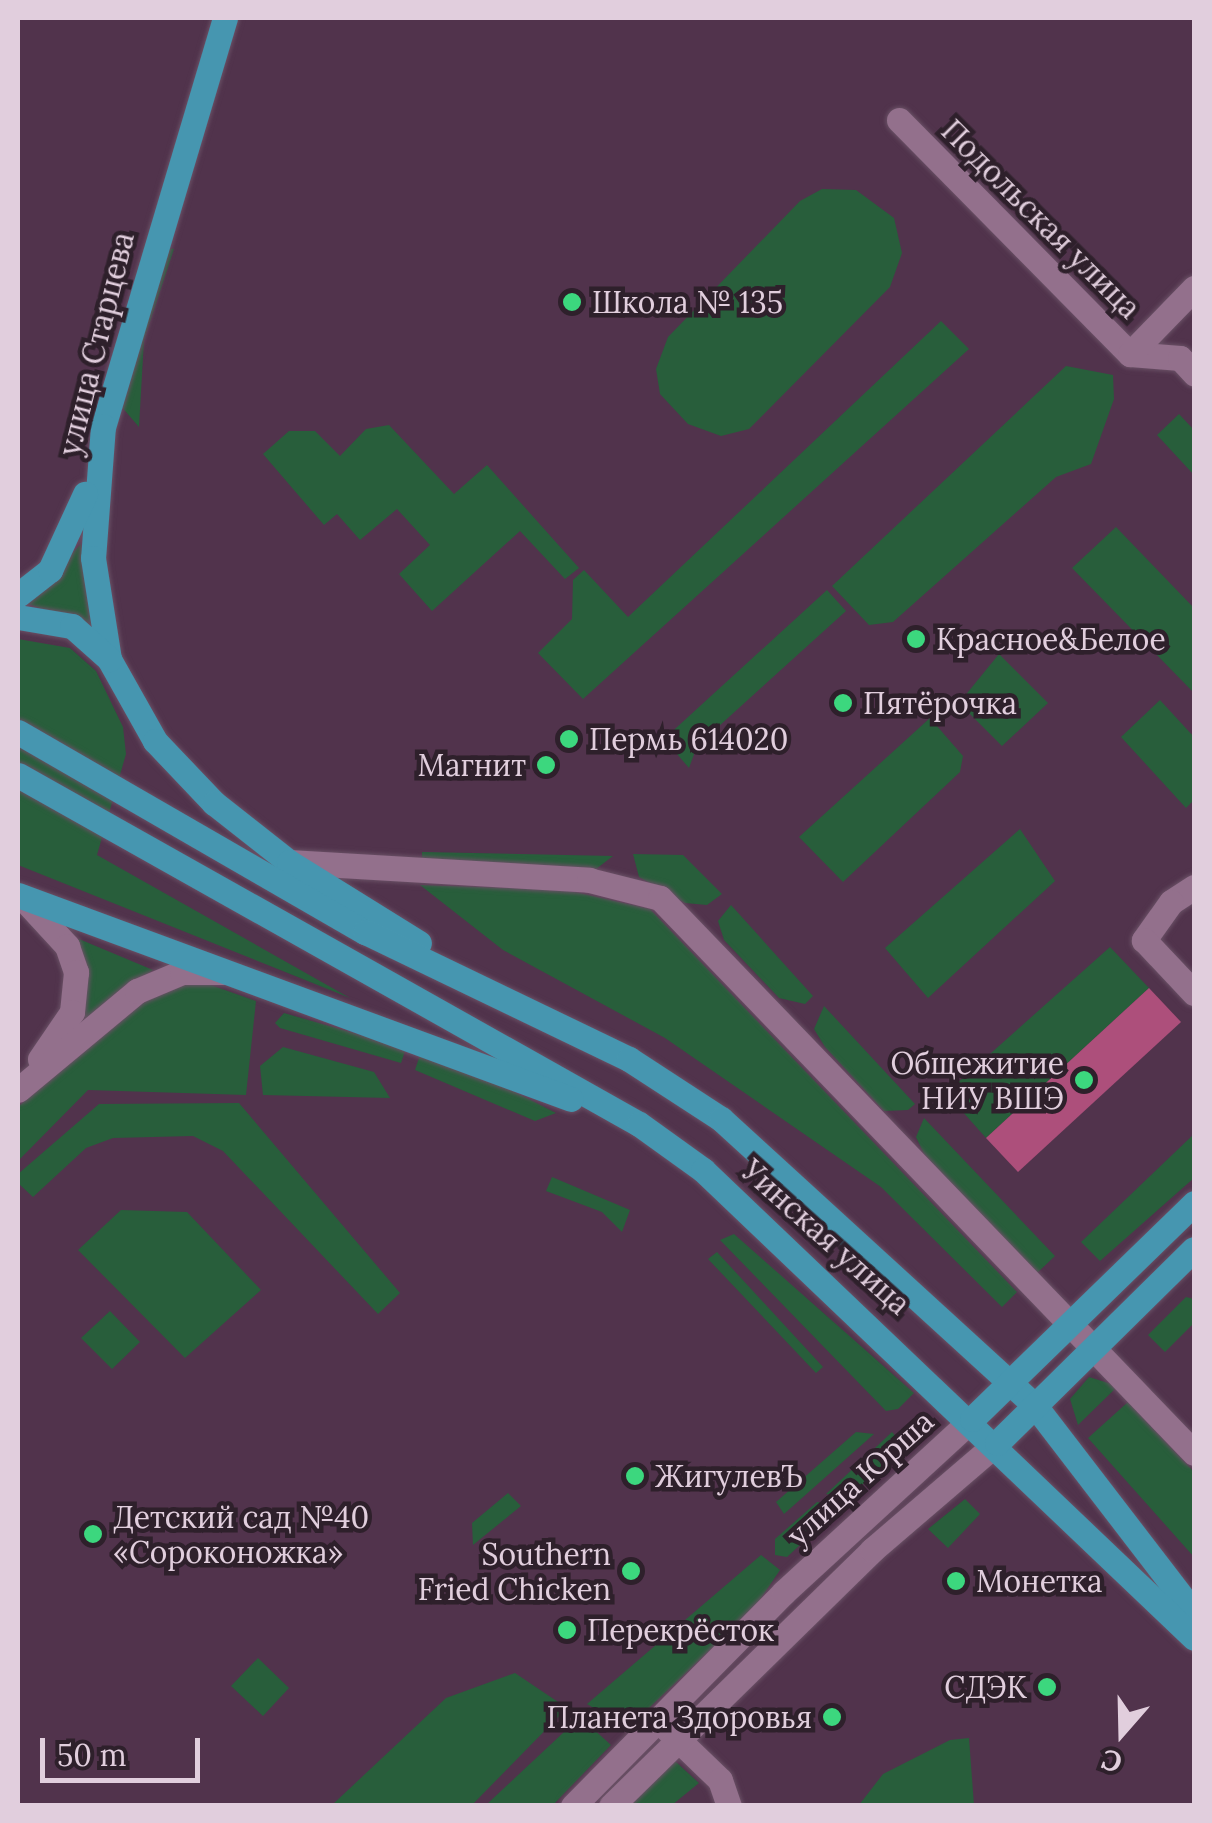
<!DOCTYPE html>
<meta charset="utf-8">
<style>
body{margin:0}
#map{position:relative;width:1212px;height:1823px;overflow:hidden;background:#51334c;font-family:Lora,serif}
div>[style]{position:absolute}
.green>*{inset:0;background:#285e3b}
.building>*{inset:0;background:#ad4f7b}
.roads{filter:drop-shadow(0 0 2px #695065) drop-shadow(0 0 2px #695065)}
.minor>*{height:25px;margin:-12.5px;padding:0 12.5px;transform-origin:12.5px;border-radius:12.5px;background:#93708c}
.major>*{height:25px;margin:-12.5px;padding:0 12.5px;transform-origin:12.5px;border-radius:12.5px;background:#4696b0}
.dots>*{width:28px;height:28px;translate:-50% -50%;box-sizing:border-box;border:5px solid #2e202b;border-radius:50%}
span{translate:-50% -50%;white-space:nowrap;text-align:center;line-height:1.15;-webkit-text-stroke:9px #2e202b;paint-order:stroke}
.street-label{font-size:30px;color:#e1cedd}
.poi-label{font-size:30px;color:#e1cedd}
.left{translate:0 -50%;text-align:left}
.right{translate:-100% -50%;text-align:right}
.frame{position:absolute;inset:0;border:20px solid #e1cedd;pointer-events:none}
.north{position:absolute;left:1072px;top:1683px;width:100px;height:100px;-webkit-text-stroke:8px #2e202b;paint-order:stroke;rotate:200deg;font-size:28px;font-weight:700;line-height:40px;text-align:center;color:#e1cedd}
.north::after{content:'';display:block;margin:auto;width:35px;height:45px;background:#e1cedd;clip-path:polygon(50% 0,100% 100%,50% 72%,0 100%)}
.scale{position:absolute;left:40px;top:1738px;width:160px;height:45px;box-sizing:border-box;border:5px solid #e1cedd;border-top:0;padding-left:12px;font-size:30px;line-height:35px;white-space:nowrap;color:#e1cedd;-webkit-text-stroke:8px #2e202b;paint-order:stroke}
</style>
<div id="map">
<div class="green">
<div style="clip-path:polygon(822px 189px,856px 190px,894px 218px,902px 253px,890px 287px,749px 429px,721px 436px,688px 424px,660px 394px,656px 369px,668px 337px,800px 201px)"></div>
<div style="clip-path:polygon(168px 248px,174px 249px,144px 340px,139px 427px,120px 405px)"></div>
<div style="clip-path:polygon(941px 321px,969px 349px,583px 699px,538px 653px,572px 619px,573px 580px,584px 570px,628px 617px)"></div>
<div style="clip-path:polygon(1066px 366px,1113px 375px,1114px 399px,1091px 464px,1056px 477px,893px 622px,869px 625px,832px 586px)"></div>
<div style="clip-path:polygon(1179px 414px,1194px 430px,1194px 475px,1157px 435px)"></div>
<div style="clip-path:polygon(389px 425px,454px 494px,487px 465px,579px 568px,565px 579px,520px 531px,432px 611px,399px 574px,430px 545px,397px 509px,360px 540px,337px 514px,324px 525px,263px 454px,289px 431px,315px 431px,340px 456px,366px 429px)"></div>
<div style="clip-path:polygon(1116px 527px,1194px 608px,1194px 693px,1072px 568px)"></div>
<div style="clip-path:polygon(81px 544px,89px 601px,95px 629px,26px 603px)"></div>
<div style="clip-path:polygon(827px 590px,846px 611px,697px 746px,689px 768px,664px 739px)"></div>
<div style="clip-path:polygon(18px 639px,70px 648px,96px 671px,123px 727px,126px 754px,97px 855px,350px 998px,18px 865px)"></div>
<div style="clip-path:polygon(999px 654px,1048px 703px,1002px 746px,959px 703px)"></div>
<div style="clip-path:polygon(1160px 700px,1194px 737px,1194px 800px,1186px 808px,1121px 737px)"></div>
<div style="clip-path:polygon(930px 718px,963px 756px,960px 772px,843px 882px,799px 837px)"></div>
<div style="clip-path:polygon(1020px 829px,1055px 881px,928px 998px,885px 948px)"></div>
<div style="clip-path:polygon(422px 852px,613px 856px,596px 869px,422px 867px)"></div>
<div style="clip-path:polygon(633px 854px,683px 855px,722px 894px,707px 905px,685px 903px,639px 877px)"></div>
<div style="clip-path:polygon(420px 885px,566px 890px,650px 909px,1017px 1292px,1002px 1307px,881px 1187px,665px 1038px,503px 950px)"></div>
<div style="clip-path:polygon(731px 905px,813px 996px,805px 1004px,779px 998px,724px 940px,718px 921px)"></div>
<div style="clip-path:polygon(79px 939px,153px 970px,79px 1025px,78px 944px)"></div>
<div style="clip-path:polygon(1110px 947px,1149px 988px,986px 1138px,946px 1093px)"></div>
<div style="clip-path:polygon(169px 984px,208px 984px,256px 1001px,246px 1095px,88px 1090px,18px 1161px,18px 1107px,136px 999px)"></div>
<div style="clip-path:polygon(824px 1006px,915px 1104px,908px 1110px,884px 1111px,825px 1047px,814px 1029px)"></div>
<div style="clip-path:polygon(284px 1013px,406px 1048px,401px 1063px,280px 1028px,275px 1023px)"></div>
<div style="clip-path:polygon(283px 1047px,374px 1072px,390px 1098px,263px 1095px,260px 1066px)"></div>
<div style="clip-path:polygon(420px 1055px,505px 1087px,556px 1113px,535px 1121px,415px 1070px)"></div>
<div style="clip-path:polygon(239px 1103px,400px 1293px,378px 1314px,223px 1151px,193px 1136px,113px 1138px,86px 1148px,33px 1197px,18px 1183px,18px 1174px,99px 1104px)"></div>
<div style="clip-path:polygon(924px 1118px,1055px 1256px,1036px 1274px,924px 1154px,916px 1137px)"></div>
<div style="clip-path:polygon(1194px 1134px,1194px 1178px,1100px 1261px,1081px 1242px)"></div>
<div style="clip-path:polygon(552px 1177px,630px 1210px,622px 1232px,602px 1212px,546px 1191px)"></div>
<div style="clip-path:polygon(121px 1210px,187px 1212px,261px 1290px,185px 1358px,78px 1250px)"></div>
<div style="clip-path:polygon(734px 1234px,914px 1393px,898px 1409px,886px 1411px,720px 1240px)"></div>
<div style="clip-path:polygon(717px 1252px,823px 1367px,816px 1373px,708px 1259px)"></div>
<div style="clip-path:polygon(1186px 1297px,1194px 1299px,1194px 1323px,1165px 1352px,1148px 1335px)"></div>
<div style="clip-path:polygon(110px 1311px,140px 1342px,112px 1369px,81px 1338px)"></div>
<div style="clip-path:polygon(1089px 1377px,1118px 1386px,1078px 1425px,1070px 1399px)"></div>
<div style="clip-path:polygon(1128px 1402px,1194px 1472px,1194px 1557px,1088px 1438px)"></div>
<div style="clip-path:polygon(856px 1432px,874px 1434px,784px 1514px,776px 1502px)"></div>
<div style="clip-path:polygon(892px 1432px,900px 1441px,896px 1454px,849px 1497px,826px 1494px)"></div>
<div style="clip-path:polygon(508px 1493px,521px 1506px,473px 1545px,472px 1523px)"></div>
<div style="clip-path:polygon(965px 1499px,980px 1514px,948px 1548px,928px 1529px)"></div>
<div style="clip-path:polygon(817px 1502px,841px 1507px,787px 1557px,775px 1555px,775px 1539px)"></div>
<div style="clip-path:polygon(761px 1555px,780px 1570px,755px 1607px,627px 1729px,587px 1704px)"></div>
<div style="clip-path:polygon(258px 1658px,289px 1688px,263px 1716px,231px 1686px)"></div>
<div style="clip-path:polygon(515px 1673px,567px 1708px,472px 1805px,332px 1805px,446px 1698px)"></div>
<div style="clip-path:polygon(580px 1717px,611px 1745px,553px 1805px,486px 1805px)"></div>
<div style="clip-path:polygon(969px 1738px,974px 1805px,859px 1805px,883px 1774px,950px 1740px)"></div>
<div style="clip-path:polygon(675px 1761px,699px 1783px,672px 1805px,625px 1806px)"></div>
</div>
<div class="building">
<div style="clip-path:polygon(1149px 988px,1181px 1022px,1018px 1172px,986px 1138px)"></div>
</div>
<div class="roads">
<div class="minor">
<div style="left:899px;top:120px;width:329px;rotate:45.4deg"></div>
<div style="left:1130px;top:354px;width:50px;rotate:4.6deg"></div>
<div style="left:1180px;top:358px;width:21px;rotate:47deg"></div>
<div style="left:1130px;top:354px;width:92px;rotate:-45.9deg"></div>
<div style="left:289px;top:862px;width:301px;rotate:3.4deg"></div>
<div style="left:589px;top:880px;width:73px;rotate:14.2deg"></div>
<div style="left:660px;top:898px;width:770px;rotate:46.1deg"></div>
<div style="left:1194px;top:887px;width:27px;rotate:147deg"></div>
<div style="left:1171px;top:902px;width:47px;rotate:125.4deg"></div>
<div style="left:1144px;top:940px;width:73px;rotate:46.7deg"></div>
<div style="left:22px;top:897px;width:67px;rotate:47.4deg"></div>
<div style="left:67px;top:946px;width:28px;rotate:71deg"></div>
<div style="left:76px;top:972px;width:40px;rotate:95.7deg"></div>
<div style="left:72px;top:1012px;width:57px;rotate:124.2deg"></div>
<div style="left:18px;top:1090px;width:155px;rotate:-39.8deg"></div>
<div style="left:137px;top:991px;width:49px;rotate:-22.9deg"></div>
<div style="left:182px;top:972px;width:41px"></div>
<div style="left:665px;top:1727px;width:76px;rotate:43.9deg"></div>
<div style="left:720px;top:1780px;width:28px;rotate:71deg"></div>
<div style="left:573px;top:1806px;width:301px;rotate:-45.4deg"></div>
<div style="left:784px;top:1592px;width:255px;rotate:-42.6deg"></div>
<div style="left:611px;top:1806px;width:366px;rotate:-44.4deg"></div>
<div style="left:872px;top:1550px;width:165px;rotate:-40.6deg"></div>
</div>
<div class="major">
<div style="left:225px;top:18px;width:426px;rotate:106.6deg"></div>
<div style="left:103px;top:426px;width:132px;rotate:94.3deg"></div>
<div style="left:93px;top:558px;width:102px;rotate:81deg"></div>
<div style="left:109px;top:659px;width:94px;rotate:60.7deg"></div>
<div style="left:155px;top:741px;width:86px;rotate:46.4deg"></div>
<div style="left:214px;top:803px;width:95px;rotate:38.2deg"></div>
<div style="left:289px;top:862px;width:153px;rotate:31.9deg"></div>
<div style="left:18px;top:595px;width:41px;rotate:-38deg"></div>
<div style="left:50px;top:570px;width:84px;rotate:-65.3deg"></div>
<div style="left:18px;top:617px;width:55px;rotate:9.5deg"></div>
<div style="left:72px;top:626px;width:50px;rotate:41.7deg"></div>
<div style="left:18px;top:732px;width:401px;rotate:30deg"></div>
<div style="left:365px;top:932px;width:293px;rotate:25.7deg"></div>
<div style="left:629px;top:1059px;width:110px;rotate:33.1deg"></div>
<div style="left:721px;top:1119px;width:427px;rotate:42.4deg"></div>
<div style="left:1036px;top:1407px;width:260px;rotate:52.5deg"></div>
<div style="left:18px;top:775px;width:712px;rotate:29.34deg"></div>
<div style="left:639px;top:1124px;width:79px;rotate:35.7deg"></div>
<div style="left:703px;top:1170px;width:678px;rotate:43.63deg"></div>
<div style="left:18px;top:895px;width:589px;rotate:20.25deg"></div>
<div style="left:972px;top:1419px;width:310px;rotate:-44.2deg"></div>
<div style="left:997px;top:1443px;width:276px;rotate:-44.6deg"></div>
</div>
</div>
<div class="dots">
<div style="left:572px;top:302px;background:#3cd77e"></div>
<div style="left:916px;top:639px;background:#3cd77e"></div>
<div style="left:843px;top:703px;background:#3cd77e"></div>
<div style="left:569px;top:739px;background:#3cd77e"></div>
<div style="left:546px;top:765px;background:#3cd77e"></div>
<div style="left:1084px;top:1080px;background:#3cd77e"></div>
<div style="left:635px;top:1476px;background:#3cd77e"></div>
<div style="left:93px;top:1534px;background:#3cd77e"></div>
<div style="left:631px;top:1571px;background:#3cd77e"></div>
<div style="left:956px;top:1581px;background:#3cd77e"></div>
<div style="left:567px;top:1630px;background:#3cd77e"></div>
<div style="left:1047px;top:1687px;background:#3cd77e"></div>
<div style="left:832px;top:1717px;background:#3cd77e"></div>
</div>
<div class="street-label">
<span style="left:1041px;top:219px;rotate:45deg">Подольская улица</span>
<span style="left:96px;top:344px;rotate:-76deg">улица Старцева</span>
<span style="left:826px;top:1237px;rotate:42deg">Уинская улица</span>
<span style="left:860px;top:1478px;rotate:-42deg">улица Юрша</span>
</div>
<div class="poi-label">
<span class="left" style="left:592px;top:302px">Школа № 135</span>
<span class="left" style="left:936px;top:639px">Красное&amp;Белое</span>
<span class="left" style="left:863px;top:703px">Пятёрочка</span>
<span class="left" style="left:589px;top:739px">Пермь 614020</span>
<span class="right" style="left:526px;top:765px">Магнит</span>
<span class="right" style="left:1064px;top:1080px">Общежитие<br>НИУ ВШЭ</span>
<span class="left" style="left:655px;top:1476px">ЖигулевЪ</span>
<span class="left" style="left:113px;top:1534px">Детский сад №40<br>«Сороконожка»</span>
<span class="right" style="left:611px;top:1571px">Southern<br>Fried Chicken</span>
<span class="left" style="left:976px;top:1581px">Монетка</span>
<span class="left" style="left:587px;top:1630px">Перекрёсток</span>
<span class="right" style="left:1027px;top:1687px">СДЭК</span>
<span class="right" style="left:812px;top:1717px">Планета Здоровья</span>
</div>
<div class="frame"></div>
<div class="north">С</div>
<div class="scale">50 m</div>
</div>
